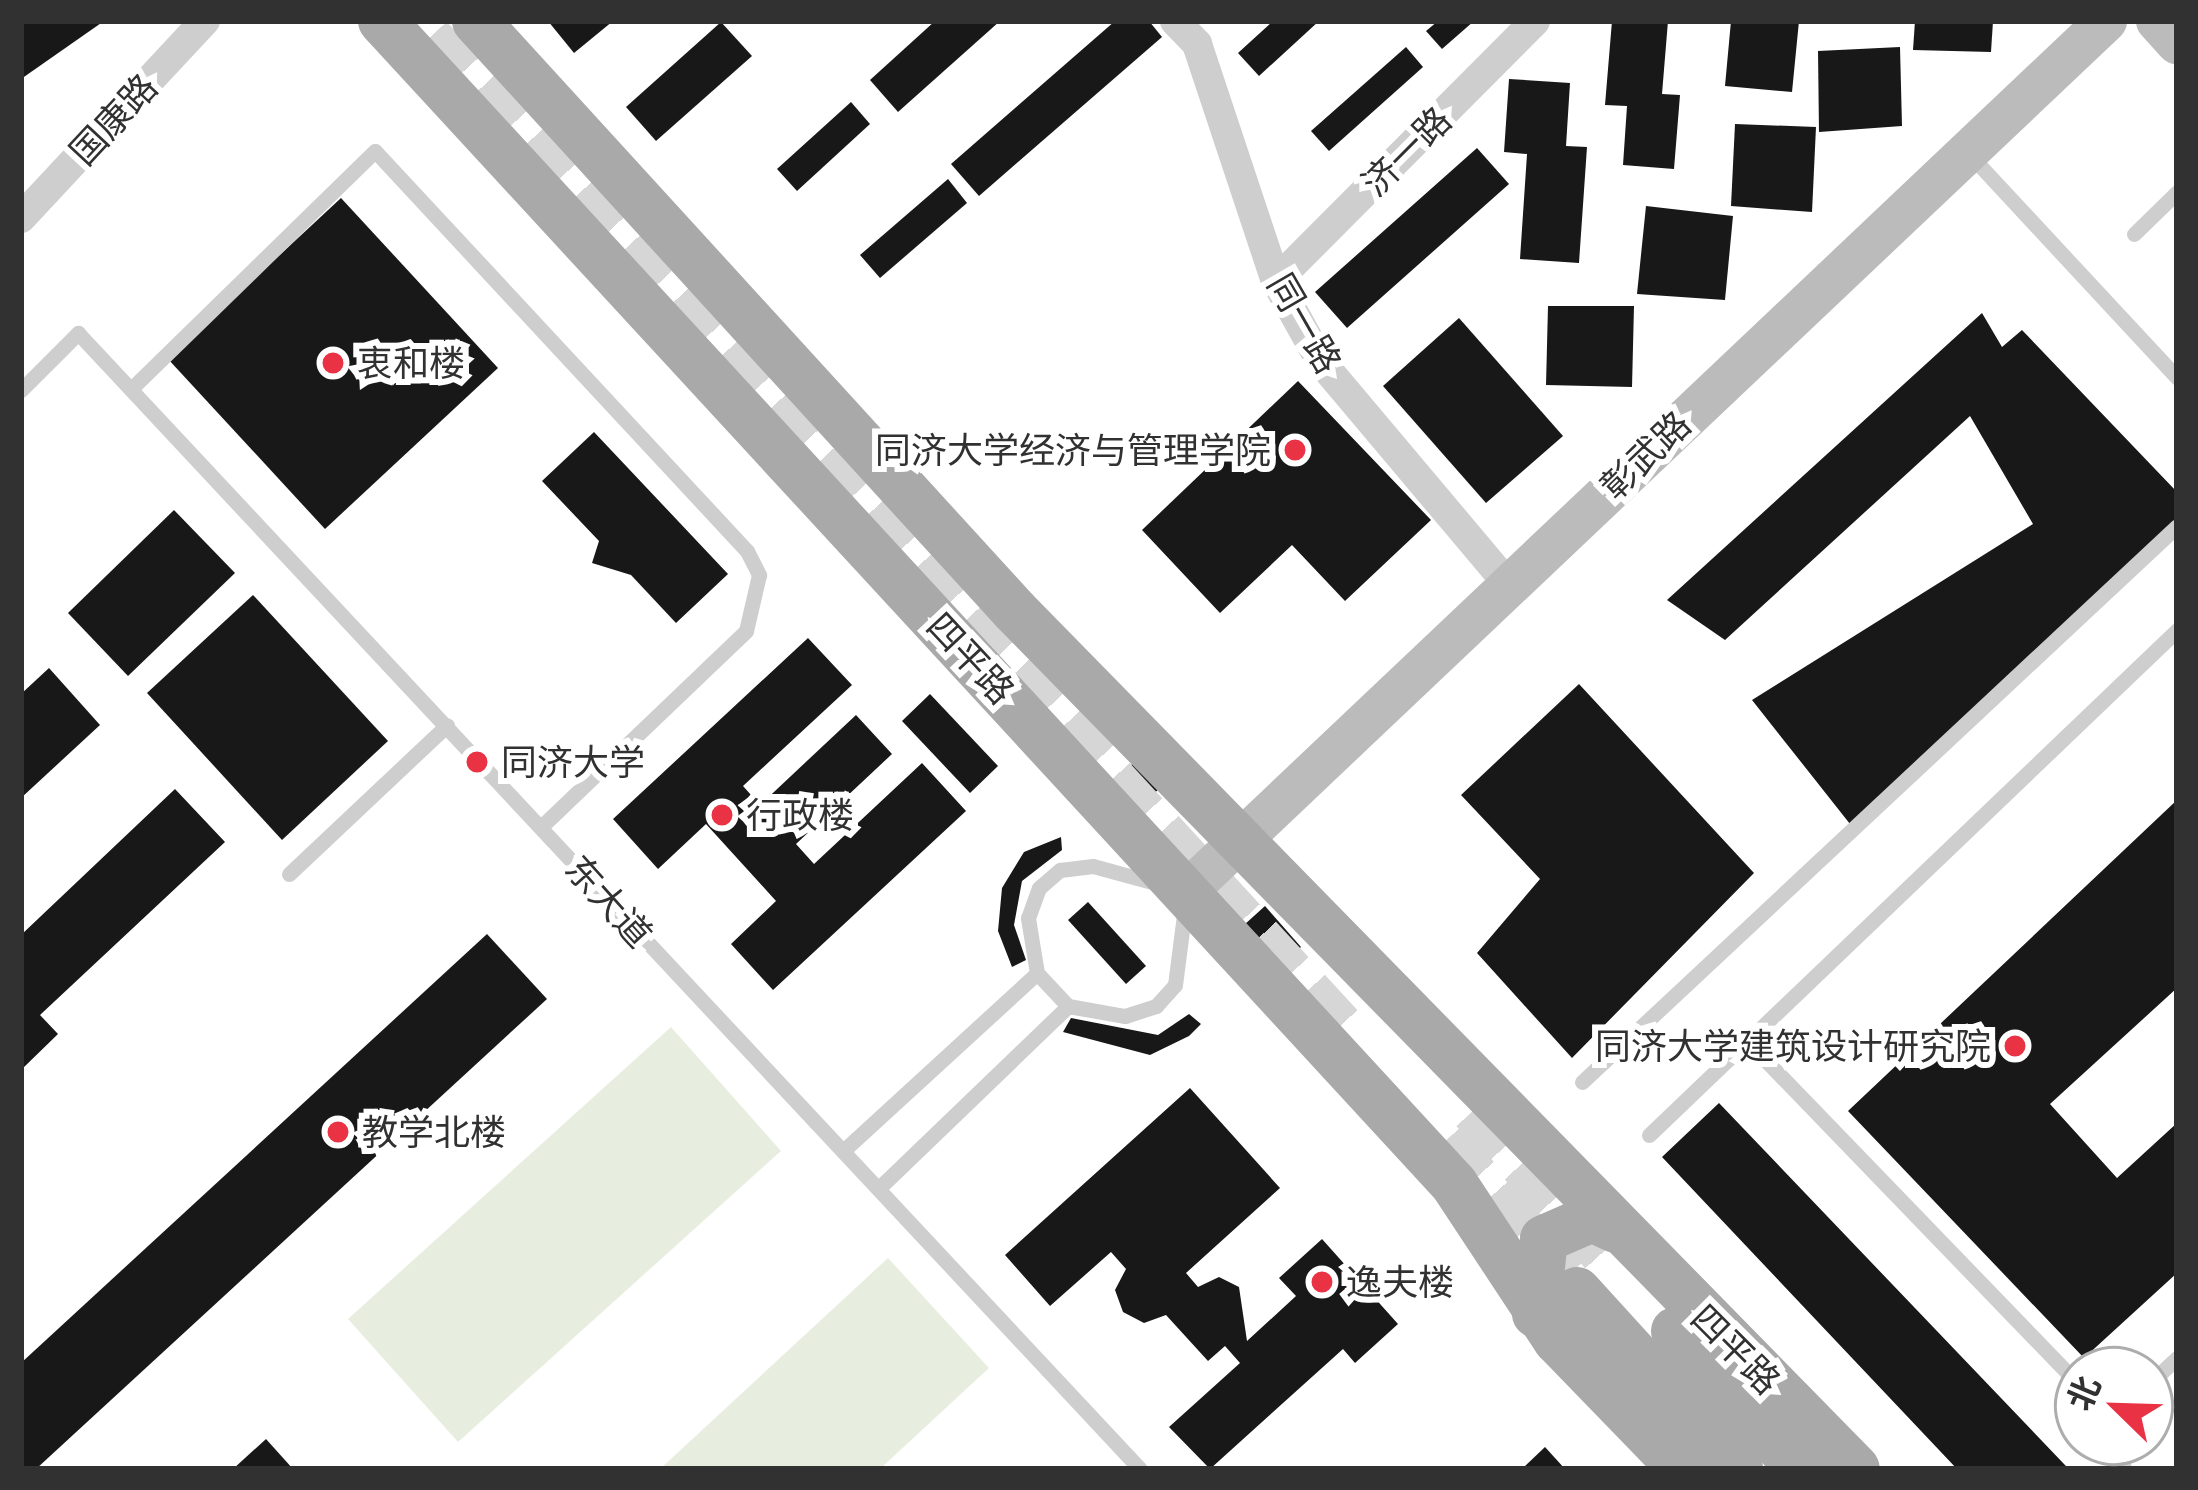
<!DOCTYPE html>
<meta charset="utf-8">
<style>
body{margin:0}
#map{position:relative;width:2198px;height:1490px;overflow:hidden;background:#fff;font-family:Mulish,"Noto Sans SC",sans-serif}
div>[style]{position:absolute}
.green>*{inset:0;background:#e8eedf}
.building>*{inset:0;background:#181818}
.primary-tunnel>*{height:48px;margin-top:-24px;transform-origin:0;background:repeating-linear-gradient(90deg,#d6d6d6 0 48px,transparent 0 72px)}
.lane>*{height:15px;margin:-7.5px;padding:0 7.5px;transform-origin:7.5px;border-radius:7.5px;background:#cecece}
.street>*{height:30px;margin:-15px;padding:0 15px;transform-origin:15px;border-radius:15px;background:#cecece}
.secondary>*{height:42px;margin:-21px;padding:0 21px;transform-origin:21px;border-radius:21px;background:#bbb}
.primary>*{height:48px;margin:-24px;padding:0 24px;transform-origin:24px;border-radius:24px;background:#a9a9a9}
.dots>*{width:33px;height:33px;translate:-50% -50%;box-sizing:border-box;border:6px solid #fff;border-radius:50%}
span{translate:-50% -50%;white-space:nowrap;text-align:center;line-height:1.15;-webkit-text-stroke:12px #fff;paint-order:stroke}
.street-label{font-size:36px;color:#313131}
.poi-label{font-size:36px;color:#313131}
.left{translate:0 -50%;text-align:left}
.right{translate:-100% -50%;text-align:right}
.frame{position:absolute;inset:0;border:24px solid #313131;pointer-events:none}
.north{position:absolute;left:2054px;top:1346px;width:120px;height:120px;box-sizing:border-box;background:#fff;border:3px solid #adadad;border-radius:50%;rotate:293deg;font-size:33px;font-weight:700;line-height:48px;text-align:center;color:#313131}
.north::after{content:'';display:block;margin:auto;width:42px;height:54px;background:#ea3245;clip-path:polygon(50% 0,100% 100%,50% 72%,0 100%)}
</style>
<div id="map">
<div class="green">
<div style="clip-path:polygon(671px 1027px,781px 1151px,458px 1442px,348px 1319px)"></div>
<div style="clip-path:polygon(888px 1258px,989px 1368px,880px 1469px,660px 1469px)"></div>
</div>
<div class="building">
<div style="clip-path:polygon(21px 21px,104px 21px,21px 79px)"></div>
<div style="clip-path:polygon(548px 21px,613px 21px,574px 53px)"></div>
<div style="clip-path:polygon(935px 21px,1000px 21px,898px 112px,870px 80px)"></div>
<div style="clip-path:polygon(1115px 21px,1149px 21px,1162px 37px,979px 196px,951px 164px)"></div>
<div style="clip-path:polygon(1273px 21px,1319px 21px,1259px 76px,1238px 53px)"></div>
<div style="clip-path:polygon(1438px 21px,1474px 21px,1442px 49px,1426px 31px)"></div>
<div style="clip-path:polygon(1612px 21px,1668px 21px,1662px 94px,1680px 95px,1674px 169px,1623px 165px,1627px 106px,1605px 105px)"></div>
<div style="clip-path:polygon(1731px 21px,1799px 21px,1792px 92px,1725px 86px)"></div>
<div style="clip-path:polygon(1915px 21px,1993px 21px,1991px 52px,1913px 50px)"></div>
<div style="clip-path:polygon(721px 22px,752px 56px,656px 141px,626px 107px)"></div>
<div style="clip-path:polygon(1406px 47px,1423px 67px,1329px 151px,1311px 131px)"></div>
<div style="clip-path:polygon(1900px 47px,1902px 126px,1819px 132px,1818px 51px)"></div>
<div style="clip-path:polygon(1509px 79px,1570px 83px,1566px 146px,1587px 147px,1579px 263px,1520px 259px,1527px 154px,1504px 152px)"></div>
<div style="clip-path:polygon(851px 102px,870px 124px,797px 191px,777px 169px)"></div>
<div style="clip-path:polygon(1735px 124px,1816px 127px,1812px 212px,1731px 206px)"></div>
<div style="clip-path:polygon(1477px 148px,1509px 184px,1347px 328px,1315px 292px)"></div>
<div style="clip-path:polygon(948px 179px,967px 203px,880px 278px,860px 255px)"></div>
<div style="clip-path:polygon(341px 198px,498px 368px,325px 529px,168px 359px)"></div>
<div style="clip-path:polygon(1646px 206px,1733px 216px,1725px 300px,1637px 294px)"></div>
<div style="clip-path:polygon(1548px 306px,1634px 306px,1632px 387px,1546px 385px)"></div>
<div style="clip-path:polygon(1982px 313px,2002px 347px,2022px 330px,2177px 492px,2177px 523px,1850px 824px,1752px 700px,2033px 524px,1970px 416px,1725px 640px,1667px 600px)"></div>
<div style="clip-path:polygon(1459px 318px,1563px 436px,1486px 503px,1383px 386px)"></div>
<div style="clip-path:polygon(1298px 381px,1431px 520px,1345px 601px,1292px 545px,1220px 613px,1142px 530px)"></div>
<div style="clip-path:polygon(594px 432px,728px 574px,676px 623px,631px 575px,592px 563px,599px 541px,542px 481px)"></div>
<div style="clip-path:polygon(174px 510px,235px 573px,128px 676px,68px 613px)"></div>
<div style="clip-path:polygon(253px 595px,388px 741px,282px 840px,147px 693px)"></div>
<div style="clip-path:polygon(808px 638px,852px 685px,743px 786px,760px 805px,856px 715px,892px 754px,796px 844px,814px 864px,922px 763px,966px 811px,773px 990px,731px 944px,776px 901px,706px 824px,658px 869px,613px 819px)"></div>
<div style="clip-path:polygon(49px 668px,100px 725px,21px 798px,21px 694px)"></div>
<div style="clip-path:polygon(1579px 684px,1754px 873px,1572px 1058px,1477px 953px,1540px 879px,1461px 795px)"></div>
<div style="clip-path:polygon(930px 694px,998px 766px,970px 793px,902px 721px)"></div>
<div style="clip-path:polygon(1136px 761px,1159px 789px,1150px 797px,1125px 770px)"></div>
<div style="clip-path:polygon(175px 789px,225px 842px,40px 1015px,58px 1034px,21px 1070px,21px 935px)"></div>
<div style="clip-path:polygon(2177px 800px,2177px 988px,2050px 1104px,2117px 1178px,2177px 1123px,2177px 1273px,2084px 1358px,1848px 1111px)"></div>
<div style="clip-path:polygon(1061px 837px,1062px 850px,1022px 881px,1014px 925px,1026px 960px,1012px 967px,998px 931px,1002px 888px,1024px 852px)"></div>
<div style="clip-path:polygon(1088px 902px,1146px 966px,1126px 984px,1068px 920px)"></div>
<div style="clip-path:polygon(1265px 906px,1301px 947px,1281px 966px,1244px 925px)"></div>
<div style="clip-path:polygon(487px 934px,547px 999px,36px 1469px,21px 1469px,21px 1363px)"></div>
<div style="clip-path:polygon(1189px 1014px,1201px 1024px,1189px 1036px,1150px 1055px,1063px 1032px,1071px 1018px,1158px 1035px)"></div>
<div style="clip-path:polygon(1190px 1088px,1280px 1188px,1186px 1273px,1198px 1287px,1219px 1277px,1239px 1287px,1247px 1341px,1296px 1296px,1279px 1278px,1322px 1239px,1398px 1324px,1355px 1363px,1343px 1349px,1210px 1469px,1169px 1427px,1240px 1363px,1225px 1346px,1208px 1361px,1166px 1315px,1144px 1323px,1123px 1312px,1115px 1290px,1126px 1269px,1111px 1252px,1050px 1306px,1005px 1255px)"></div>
<div style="clip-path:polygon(1719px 1103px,2064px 1464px,2069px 1469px,1957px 1469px,1662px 1157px)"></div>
<div style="clip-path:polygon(266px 1439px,293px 1469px,233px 1469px)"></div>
<div style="clip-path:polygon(1545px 1447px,1565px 1469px,1522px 1469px)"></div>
</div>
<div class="primary-tunnel">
<div style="left:429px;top:38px;width:1352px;rotate:47.34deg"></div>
<div style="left:1474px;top:1110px;width:205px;rotate:47.8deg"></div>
<div style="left:1444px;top:1142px;width:182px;rotate:48.3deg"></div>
</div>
<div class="lane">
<div style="left:1971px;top:156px;width:303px;rotate:47.1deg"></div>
<div style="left:2134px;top:234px;width:60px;rotate:-44.3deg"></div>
<div style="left:133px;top:387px;width:338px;rotate:-44.3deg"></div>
<div style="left:375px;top:151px;width:546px;rotate:47.08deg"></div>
<div style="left:747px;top:551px;width:27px;rotate:63deg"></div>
<div style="left:759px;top:575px;width:57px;rotate:103.1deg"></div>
<div style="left:746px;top:631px;width:284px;rotate:136.3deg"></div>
<div style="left:21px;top:390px;width:81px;rotate:-45deg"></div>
<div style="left:78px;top:333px;width:1555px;rotate:46.93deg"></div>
<div style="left:289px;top:874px;width:217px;rotate:-43.3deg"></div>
<div style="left:1037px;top:973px;width:45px;rotate:46.8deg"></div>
<div style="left:1749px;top:1043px;width:474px;rotate:46deg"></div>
<div style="left:1582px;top:1082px;width:814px;rotate:-43.06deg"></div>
<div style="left:1649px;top:1135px;width:731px;rotate:-43.72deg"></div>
<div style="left:843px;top:1151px;width:263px;rotate:-42.5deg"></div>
<div style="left:1037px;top:973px;width:56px;rotate:-99.3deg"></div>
<div style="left:1028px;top:918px;width:32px;rotate:-70deg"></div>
<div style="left:1039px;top:888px;width:28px;rotate:-41deg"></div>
<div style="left:1060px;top:870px;width:33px;rotate:-7deg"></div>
<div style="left:1093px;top:866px;width:64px;rotate:15.3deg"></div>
<div style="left:879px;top:1188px;width:262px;rotate:-43.9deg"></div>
<div style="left:1068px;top:1006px;width:58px;rotate:10deg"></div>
<div style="left:1125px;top:1016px;width:33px;rotate:-18deg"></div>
<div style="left:1156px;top:1006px;width:28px;rotate:-48deg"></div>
<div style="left:1175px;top:985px;width:79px;rotate:-82.7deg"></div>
<div style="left:2150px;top:1383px;width:37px;rotate:-43deg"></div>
<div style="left:2117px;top:1442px;width:28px;rotate:75deg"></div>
</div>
<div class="street">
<div style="left:1175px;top:21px;width:32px;rotate:46deg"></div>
<div style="left:1197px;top:44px;width:250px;rotate:71.6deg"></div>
<div style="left:1276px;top:281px;width:93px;rotate:60.9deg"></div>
<div style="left:1321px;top:362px;width:292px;rotate:49.9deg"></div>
<div style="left:21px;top:218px;width:270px;rotate:-47deg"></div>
<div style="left:1276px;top:281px;width:367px;rotate:-45.1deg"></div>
</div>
<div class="secondary">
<div style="left:2157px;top:21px;width:30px;rotate:48deg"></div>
<div style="left:1186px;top:892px;width:1267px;rotate:-43.43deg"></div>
</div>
<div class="primary">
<div style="left:382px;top:21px;width:1582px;rotate:47.33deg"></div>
<div style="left:1454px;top:1184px;width:187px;rotate:56.6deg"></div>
<div style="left:1557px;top:1340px;width:180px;rotate:45.9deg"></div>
<div style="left:476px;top:21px;width:799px;rotate:47.59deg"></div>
<div style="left:1015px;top:611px;width:1201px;rotate:45.57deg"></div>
<div style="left:1577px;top:1291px;width:241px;rotate:47.7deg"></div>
<div style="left:1536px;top:1314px;width:75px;rotate:-83.9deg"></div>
<div style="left:1544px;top:1239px;width:52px;rotate:-23.6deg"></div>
<div style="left:1592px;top:1218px;width:26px;rotate:25deg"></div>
<div style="left:1675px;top:1331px;width:186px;rotate:47.8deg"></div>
</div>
<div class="dots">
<div style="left:333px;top:363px;background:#ea3245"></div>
<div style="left:1295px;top:450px;background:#ea3245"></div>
<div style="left:477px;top:762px;background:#ea3245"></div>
<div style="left:722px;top:815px;background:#ea3245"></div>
<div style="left:2015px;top:1046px;background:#ea3245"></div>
<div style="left:338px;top:1132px;background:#ea3245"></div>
<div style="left:1322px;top:1282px;background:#ea3245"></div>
</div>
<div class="street-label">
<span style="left:113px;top:119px;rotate:-47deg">国康路</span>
<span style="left:1406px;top:151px;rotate:-45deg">济一路</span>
<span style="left:1305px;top:323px;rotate:60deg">同一路</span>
<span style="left:1645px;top:455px;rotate:-44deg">彰武路</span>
<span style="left:971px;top:658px;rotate:47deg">四平路</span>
<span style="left:609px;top:901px;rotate:48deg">东大道</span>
<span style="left:1736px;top:1349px;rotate:45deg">四平路</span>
</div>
<div class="poi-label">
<span class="left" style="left:357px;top:363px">衷和楼</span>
<span class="right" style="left:1271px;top:450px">同济大学经济与管理学院</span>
<span class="left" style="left:501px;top:762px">同济大学</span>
<span class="left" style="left:746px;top:815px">行政楼</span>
<span class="right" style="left:1991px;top:1046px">同济大学建筑设计研究院</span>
<span class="left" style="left:362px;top:1132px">教学北楼</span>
<span class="left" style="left:1346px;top:1282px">逸夫楼</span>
</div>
<div class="frame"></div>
<div class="north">北</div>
</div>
